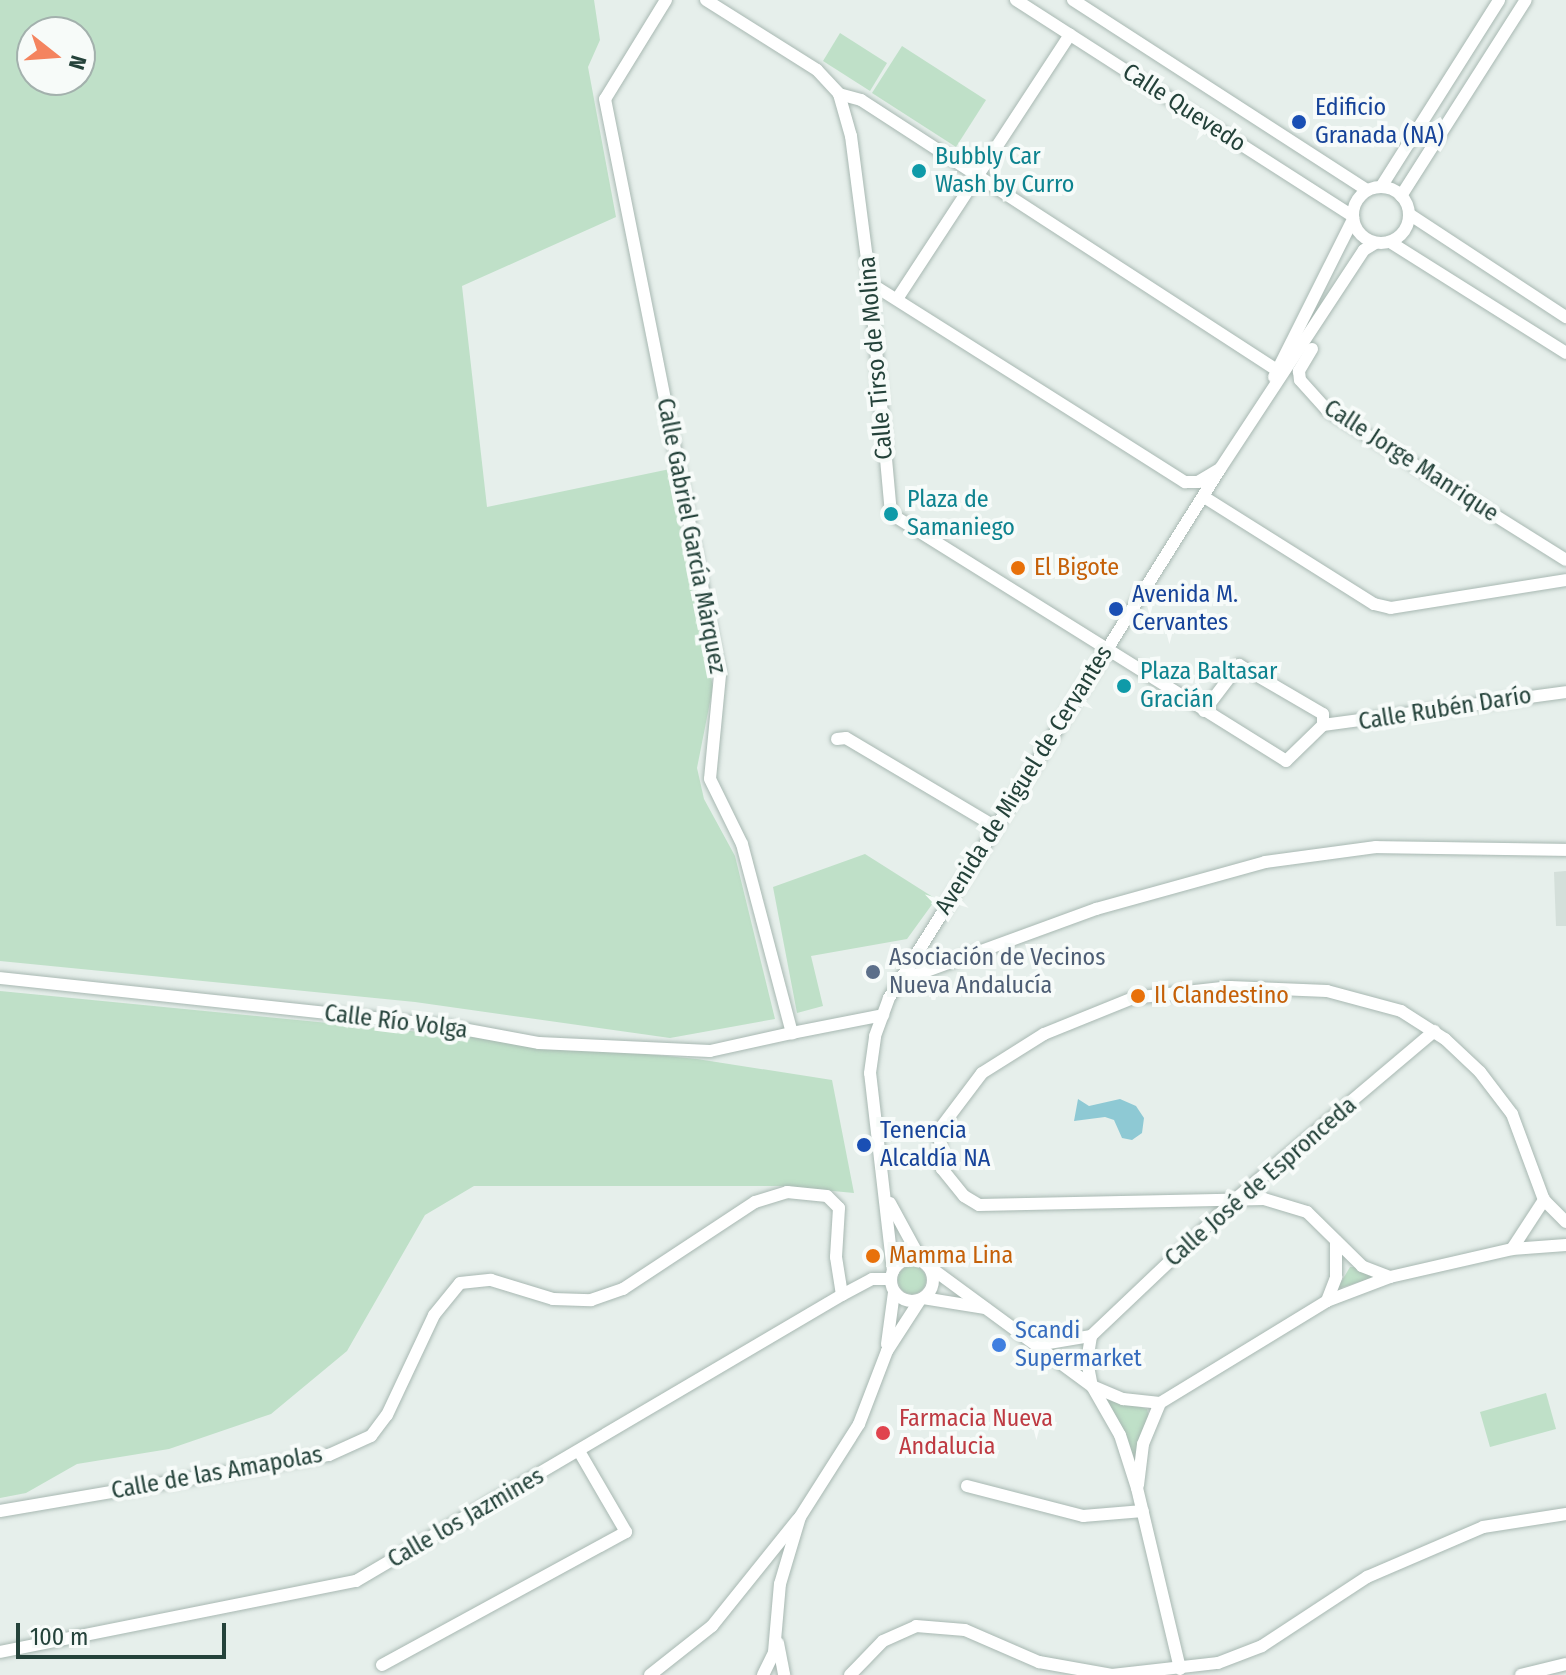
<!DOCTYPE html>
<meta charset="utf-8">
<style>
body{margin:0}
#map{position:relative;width:1566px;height:1675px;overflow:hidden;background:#e6efeb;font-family:"Fira Sans Condensed",sans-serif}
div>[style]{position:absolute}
.built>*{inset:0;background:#d4dfda}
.green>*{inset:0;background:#bfe0c8}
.round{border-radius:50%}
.water>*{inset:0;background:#8ec9d4}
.roads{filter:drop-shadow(0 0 2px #a8b8b2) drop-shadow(0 0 2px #a8b8b2)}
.street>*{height:12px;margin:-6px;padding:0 6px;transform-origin:6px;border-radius:6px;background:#fff}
.street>.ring{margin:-6px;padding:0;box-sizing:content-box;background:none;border:12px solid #fff;border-radius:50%}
.dots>*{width:22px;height:22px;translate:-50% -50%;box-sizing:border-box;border:4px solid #f7fbf9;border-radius:50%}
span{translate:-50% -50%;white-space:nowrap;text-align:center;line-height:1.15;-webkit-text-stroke:8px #f7fbf9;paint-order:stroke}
.street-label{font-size:24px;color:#24423a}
.transit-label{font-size:24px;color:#164399}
.left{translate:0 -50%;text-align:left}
.culture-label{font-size:24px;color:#0d838f}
.food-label{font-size:24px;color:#c56008}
.service-label{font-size:24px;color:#4e5e75}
.shop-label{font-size:24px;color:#366cbe}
.health-label{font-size:24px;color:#be3a42}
.north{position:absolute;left:16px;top:16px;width:80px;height:80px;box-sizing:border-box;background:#f7fbf9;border:2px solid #a3b1ad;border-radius:50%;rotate:107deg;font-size:22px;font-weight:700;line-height:32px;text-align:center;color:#24423a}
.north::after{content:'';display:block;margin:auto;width:28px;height:36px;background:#f4845f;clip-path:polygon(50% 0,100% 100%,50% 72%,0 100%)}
.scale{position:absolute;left:16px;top:1623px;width:210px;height:36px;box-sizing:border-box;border:4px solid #24423a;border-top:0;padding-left:10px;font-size:24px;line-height:28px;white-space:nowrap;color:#24423a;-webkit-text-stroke:6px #f7fbf9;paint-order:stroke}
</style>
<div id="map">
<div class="built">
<div style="clip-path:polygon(1566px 871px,1566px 926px,1556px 926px,1554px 872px)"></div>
</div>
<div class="green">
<div style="clip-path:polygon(evenodd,0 0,594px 0,600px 40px,588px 67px,616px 217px,462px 286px,487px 507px,670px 469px,713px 687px,697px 768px,704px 799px,735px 856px,775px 1019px,670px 1038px,415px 1002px,0 961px,0 0,32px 32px,80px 32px,80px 80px,32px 80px,32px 32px)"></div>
<div style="clip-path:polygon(840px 33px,887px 63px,870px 91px,823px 61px)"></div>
<div style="clip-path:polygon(902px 46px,986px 100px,956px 147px,872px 93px)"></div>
<div style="clip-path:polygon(865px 854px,936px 899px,907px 939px,811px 956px,823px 1006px,797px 1013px,773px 887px)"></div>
<div style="clip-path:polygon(0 991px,697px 1059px,832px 1080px,854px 1193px,780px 1186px,474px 1186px,425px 1215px,347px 1351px,271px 1414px,169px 1449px,77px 1464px,26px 1493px,0 1498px)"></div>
<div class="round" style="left:898px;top:1266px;width:28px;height:28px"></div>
<div style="clip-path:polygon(1350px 1267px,1354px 1267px,1375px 1277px,1337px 1289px)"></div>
<div style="clip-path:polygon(1546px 1393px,1556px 1429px,1490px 1447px,1480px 1412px)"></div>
<div style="clip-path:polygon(1105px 1397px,1147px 1409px,1149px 1417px,1134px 1457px)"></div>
</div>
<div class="water">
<div style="clip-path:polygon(1078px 1099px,1089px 1106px,1120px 1099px,1136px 1106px,1144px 1118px,1142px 1133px,1132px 1140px,1122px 1138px,1114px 1120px,1105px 1117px,1074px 1121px)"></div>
</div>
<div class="roads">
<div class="street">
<div style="left:666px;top:0;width:116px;rotate:121.6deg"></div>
<div style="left:605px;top:99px;width:587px;rotate:78.71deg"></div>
<div style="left:720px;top:675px;width:104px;rotate:95.5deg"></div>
<div style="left:710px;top:779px;width:72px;rotate:63.8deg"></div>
<div style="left:742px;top:844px;width:196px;rotate:75.2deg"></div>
<div style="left:792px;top:1033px;width:93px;rotate:-11.2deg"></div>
<div style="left:706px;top:0;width:131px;rotate:32.2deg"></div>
<div style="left:817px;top:70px;width:33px;rotate:47deg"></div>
<div style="left:839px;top:94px;width:44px;rotate:74.1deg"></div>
<div style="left:851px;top:136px;width:148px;rotate:82.6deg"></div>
<div style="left:870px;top:283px;width:232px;rotate:84.8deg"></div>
<div style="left:891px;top:514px;width:466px;rotate:32deg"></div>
<div style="left:1286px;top:761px;width:52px;rotate:-44.2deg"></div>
<div style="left:1323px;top:725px;width:245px;rotate:-7.7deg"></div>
<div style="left:1016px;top:0;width:399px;rotate:32.7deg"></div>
<div style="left:1073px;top:0;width:350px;rotate:32.9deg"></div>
<div style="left:839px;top:94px;width:23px;rotate:15deg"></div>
<div style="left:861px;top:100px;width:495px;rotate:33deg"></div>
<div style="left:1381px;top:187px;width:221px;rotate:-57.7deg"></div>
<div class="ring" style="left:1353px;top:187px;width:44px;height:44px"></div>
<div style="left:1401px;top:196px;width:232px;rotate:-57.5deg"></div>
<div style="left:1409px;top:214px;width:188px;rotate:33.3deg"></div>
<div style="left:1390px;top:242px;width:208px;rotate:32.2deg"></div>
<div style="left:870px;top:283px;width:373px;rotate:32.3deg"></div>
<div style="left:1185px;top:482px;width:13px"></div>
<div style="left:1198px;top:482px;width:26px;rotate:-31deg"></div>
<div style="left:897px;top:299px;width:316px;rotate:-56.8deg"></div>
<div style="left:1312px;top:349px;width:26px;rotate:121deg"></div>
<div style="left:1299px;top:371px;width:9px;rotate:84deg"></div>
<div style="left:1300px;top:380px;width:40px;rotate:48deg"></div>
<div style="left:1327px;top:410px;width:282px;rotate:32.1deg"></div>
<div style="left:1274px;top:377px;width:177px;rotate:-63.4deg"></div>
<div style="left:1204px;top:497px;width:201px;rotate:32.2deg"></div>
<div style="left:1374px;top:604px;width:17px;rotate:13deg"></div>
<div style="left:1391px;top:608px;width:177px;rotate:-9.1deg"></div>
<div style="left:1204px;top:711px;width:58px;rotate:-52.7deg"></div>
<div style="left:1239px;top:665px;width:97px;rotate:30.3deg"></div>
<div style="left:1323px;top:714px;width:11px;rotate:90deg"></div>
<div style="left:837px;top:739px;width:9px;rotate:-6deg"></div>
<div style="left:846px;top:738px;width:172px;rotate:30.7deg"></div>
<div style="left:0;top:978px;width:443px;rotate:6.1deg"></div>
<div style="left:441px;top:1025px;width:100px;rotate:10.4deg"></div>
<div style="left:539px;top:1043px;width:171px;rotate:2.7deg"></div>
<div style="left:710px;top:1051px;width:84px;rotate:-12.4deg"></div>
<div style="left:899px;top:981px;width:210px;rotate:-20.1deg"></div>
<div style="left:1096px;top:909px;width:175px;rotate:-15.5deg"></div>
<div style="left:1265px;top:862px;width:112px;rotate:-7.7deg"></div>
<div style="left:1376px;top:847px;width:190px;rotate:0.9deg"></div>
<div style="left:890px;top:1203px;width:65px;rotate:61.5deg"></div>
<div style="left:1512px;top:1249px;width:59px;rotate:-56.9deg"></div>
<div class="ring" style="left:891px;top:1259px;width:30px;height:30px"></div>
<div style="left:927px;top:1265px;width:205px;rotate:36.3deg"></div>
<div style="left:1092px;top:1386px;width:34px;rotate:23deg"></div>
<div style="left:1123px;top:1399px;width:37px;rotate:6deg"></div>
<div style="left:893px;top:1271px;width:199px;rotate:-96.6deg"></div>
<div style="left:870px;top:1073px;width:37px;rotate:-82deg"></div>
<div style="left:875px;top:1036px;width:40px;rotate:-69.8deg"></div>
<div style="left:889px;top:998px;width:624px;rotate:-57.97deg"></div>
<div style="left:1220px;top:469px;width:262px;rotate:-56.7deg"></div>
<div style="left:1364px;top:250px;width:13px;rotate:-32deg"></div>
<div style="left:1390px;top:1277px;width:30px;rotate:-159deg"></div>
<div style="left:1362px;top:1266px;width:77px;rotate:-135.5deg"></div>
<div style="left:1307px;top:1212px;width:45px;rotate:-163.2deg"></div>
<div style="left:1264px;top:1199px;width:285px;rotate:178.8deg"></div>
<div style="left:979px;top:1205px;width:17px;rotate:-149deg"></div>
<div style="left:964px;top:1196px;width:35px;rotate:-129deg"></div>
<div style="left:942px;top:1169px;width:39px;rotate:-94deg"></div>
<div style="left:939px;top:1130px;width:71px;rotate:-53deg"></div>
<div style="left:982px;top:1073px;width:73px;rotate:-32.2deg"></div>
<div style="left:1044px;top:1034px;width:96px;rotate:-22deg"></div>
<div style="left:1133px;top:998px;width:98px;rotate:-6.5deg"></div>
<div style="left:1230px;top:987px;width:97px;rotate:2.4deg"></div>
<div style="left:1327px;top:991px;width:77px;rotate:15.1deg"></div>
<div style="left:1401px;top:1011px;width:52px;rotate:32.5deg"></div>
<div style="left:1445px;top:1039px;width:48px;rotate:43.3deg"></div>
<div style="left:1480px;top:1072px;width:53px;rotate:52.7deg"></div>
<div style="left:1512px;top:1114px;width:92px;rotate:69.6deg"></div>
<div style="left:1544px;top:1200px;width:31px;rotate:45deg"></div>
<div style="left:923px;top:1298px;width:63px;rotate:9.2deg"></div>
<div style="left:1327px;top:1301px;width:26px;rotate:-69deg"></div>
<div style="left:1336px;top:1277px;width:36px;rotate:-90deg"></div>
<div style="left:1091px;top:1336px;width:195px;rotate:-43.5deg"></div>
<div style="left:1232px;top:1202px;width:265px;rotate:-40.2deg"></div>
<div style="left:1091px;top:1336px;width:25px;rotate:99deg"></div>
<div style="left:1087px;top:1361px;width:25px;rotate:79deg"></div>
<div style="left:1092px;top:1386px;width:56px;rotate:60.3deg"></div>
<div style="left:1120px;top:1435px;width:56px;rotate:72.2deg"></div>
<div style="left:1137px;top:1488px;width:186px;rotate:76.6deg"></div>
<div style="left:887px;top:1344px;width:52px;rotate:-82.3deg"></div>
<div style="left:1037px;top:1345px;width:55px;rotate:-9.5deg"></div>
<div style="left:1160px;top:1403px;width:196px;rotate:-31.4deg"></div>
<div style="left:1327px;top:1301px;width:67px;rotate:-20.9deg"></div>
<div style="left:1390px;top:1277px;width:125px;rotate:-12.9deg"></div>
<div style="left:1512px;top:1249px;width:54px;rotate:-4.2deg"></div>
<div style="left:1138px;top:1485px;width:41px;rotate:-83deg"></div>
<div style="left:1143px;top:1444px;width:44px;rotate:-67.5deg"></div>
<div style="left:967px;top:1486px;width:120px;rotate:14.5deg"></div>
<div style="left:1083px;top:1516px;width:60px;rotate:-4.8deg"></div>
<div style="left:0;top:1511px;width:334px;rotate:-9.7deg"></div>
<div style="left:329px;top:1455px;width:46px;rotate:-24.3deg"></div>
<div style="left:371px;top:1436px;width:26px;rotate:-53deg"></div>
<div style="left:387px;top:1415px;width:110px;rotate:-64.8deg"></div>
<div style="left:434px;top:1315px;width:41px;rotate:-50.9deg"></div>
<div style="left:460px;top:1283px;width:31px;rotate:-6deg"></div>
<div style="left:491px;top:1280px;width:65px;rotate:17deg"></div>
<div style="left:553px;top:1299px;width:38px;rotate:2deg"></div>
<div style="left:591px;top:1300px;width:34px;rotate:-19deg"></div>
<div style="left:623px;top:1289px;width:158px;rotate:-33.4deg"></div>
<div style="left:755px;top:1202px;width:34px;rotate:-17deg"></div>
<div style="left:787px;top:1192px;width:40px;rotate:5.7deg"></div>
<div style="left:827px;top:1196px;width:17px;rotate:45deg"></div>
<div style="left:839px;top:1208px;width:49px;rotate:93.5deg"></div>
<div style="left:836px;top:1257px;width:38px;rotate:81deg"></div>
<div style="left:778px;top:1643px;width:33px;rotate:79deg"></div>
<div style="left:0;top:1652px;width:363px;rotate:-11.3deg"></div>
<div style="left:356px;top:1581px;width:564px;rotate:-30.48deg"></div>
<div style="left:842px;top:1295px;width:34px;rotate:-28deg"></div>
<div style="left:872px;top:1279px;width:19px"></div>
<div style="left:382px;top:1665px;width:278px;rotate:-28.6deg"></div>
<div style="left:626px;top:1532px;width:91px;rotate:-120.2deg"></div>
<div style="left:650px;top:1675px;width:79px;rotate:-38.3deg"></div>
<div style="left:712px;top:1626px;width:137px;rotate:-51.2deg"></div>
<div style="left:763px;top:1675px;width:25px;rotate:-64deg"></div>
<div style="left:774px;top:1652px;width:68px;rotate:-85deg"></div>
<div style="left:780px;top:1584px;width:70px;rotate:-73.4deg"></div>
<div style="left:800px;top:1517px;width:110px;rotate:-57.6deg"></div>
<div style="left:859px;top:1424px;width:78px;rotate:-69deg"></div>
<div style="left:887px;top:1351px;width:61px;rotate:-57.1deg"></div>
<div style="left:850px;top:1675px;width:47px;rotate:-45.9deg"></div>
<div style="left:883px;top:1641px;width:36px;rotate:-24deg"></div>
<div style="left:916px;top:1626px;width:49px;rotate:4.7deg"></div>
<div style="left:965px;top:1630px;width:81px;rotate:23.4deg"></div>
<div style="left:1039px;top:1662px;width:74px;rotate:10.1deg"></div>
<div style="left:1112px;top:1675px;width:107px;rotate:-6.5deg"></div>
<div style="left:1218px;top:1663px;width:47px;rotate:-21.1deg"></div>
<div style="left:1262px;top:1646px;width:126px;rotate:-33.3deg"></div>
<div style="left:1367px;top:1577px;width:126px;rotate:-23.3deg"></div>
<div style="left:1483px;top:1527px;width:84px;rotate:-8.9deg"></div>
<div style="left:1521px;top:1675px;width:46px;rotate:-13.7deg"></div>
</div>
</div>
<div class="dots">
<div style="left:1299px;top:122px;background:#1a4fb4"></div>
<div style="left:919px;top:171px;background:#0f9aa8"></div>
<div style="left:891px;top:514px;background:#0f9aa8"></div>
<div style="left:1018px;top:568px;background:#e8710a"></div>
<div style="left:1116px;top:609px;background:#1a4fb4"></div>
<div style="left:1124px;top:686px;background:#0f9aa8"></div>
<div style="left:873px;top:972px;background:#5c6f8a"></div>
<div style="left:1138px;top:996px;background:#e8710a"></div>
<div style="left:864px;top:1145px;background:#1a4fb4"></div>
<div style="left:873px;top:1256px;background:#e8710a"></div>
<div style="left:999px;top:1345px;background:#3f7fe0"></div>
<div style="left:883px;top:1433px;background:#e0444e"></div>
</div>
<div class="street-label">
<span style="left:1184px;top:108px;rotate:33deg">Calle Quevedo</span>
<span style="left:876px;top:358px;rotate:-95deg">Calle Tirso de Molina</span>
<span style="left:1411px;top:461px;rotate:33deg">Calle Jorge Manrique</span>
<span style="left:691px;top:536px;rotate:79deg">Calle Gabriel García Márquez</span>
<span style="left:1445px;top:709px;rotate:-9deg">Calle Rubén Darío</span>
<span style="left:1024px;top:780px;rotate:-58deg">Avenida de Miguel de Cervantes</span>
<span style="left:396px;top:1022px;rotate:7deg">Calle Río Volga</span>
<span style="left:1261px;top:1182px;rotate:-41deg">Calle José de Espronceda</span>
<span style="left:217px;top:1473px;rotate:-10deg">Calle de las Amapolas</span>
<span style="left:466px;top:1518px;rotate:-30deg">Calle los Jazmines</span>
</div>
<div class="transit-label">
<span class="left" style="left:1315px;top:122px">Edificio<br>Granada (NA)</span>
<span class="left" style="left:1132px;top:609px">Avenida M.<br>Cervantes</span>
<span class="left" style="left:880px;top:1145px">Tenencia<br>Alcaldía NA</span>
</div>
<div class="culture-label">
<span class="left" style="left:935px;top:171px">Bubbly Car<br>Wash by Curro</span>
<span class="left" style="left:907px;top:514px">Plaza de<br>Samaniego</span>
<span class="left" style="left:1140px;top:686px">Plaza Baltasar<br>Gracián</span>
</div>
<div class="food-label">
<span class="left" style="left:1034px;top:568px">El Bigote</span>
<span class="left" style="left:1154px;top:996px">Il Clandestino</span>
<span class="left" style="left:889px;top:1256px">Mamma Lina</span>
</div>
<div class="service-label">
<span class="left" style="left:889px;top:972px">Asociación de Vecinos<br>Nueva Andalucía</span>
</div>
<div class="shop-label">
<span class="left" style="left:1015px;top:1345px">Scandi<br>Supermarket</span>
</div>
<div class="health-label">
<span class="left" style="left:899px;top:1433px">Farmacia Nueva<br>Andalucia</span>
</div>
<div class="north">N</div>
<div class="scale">100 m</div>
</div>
